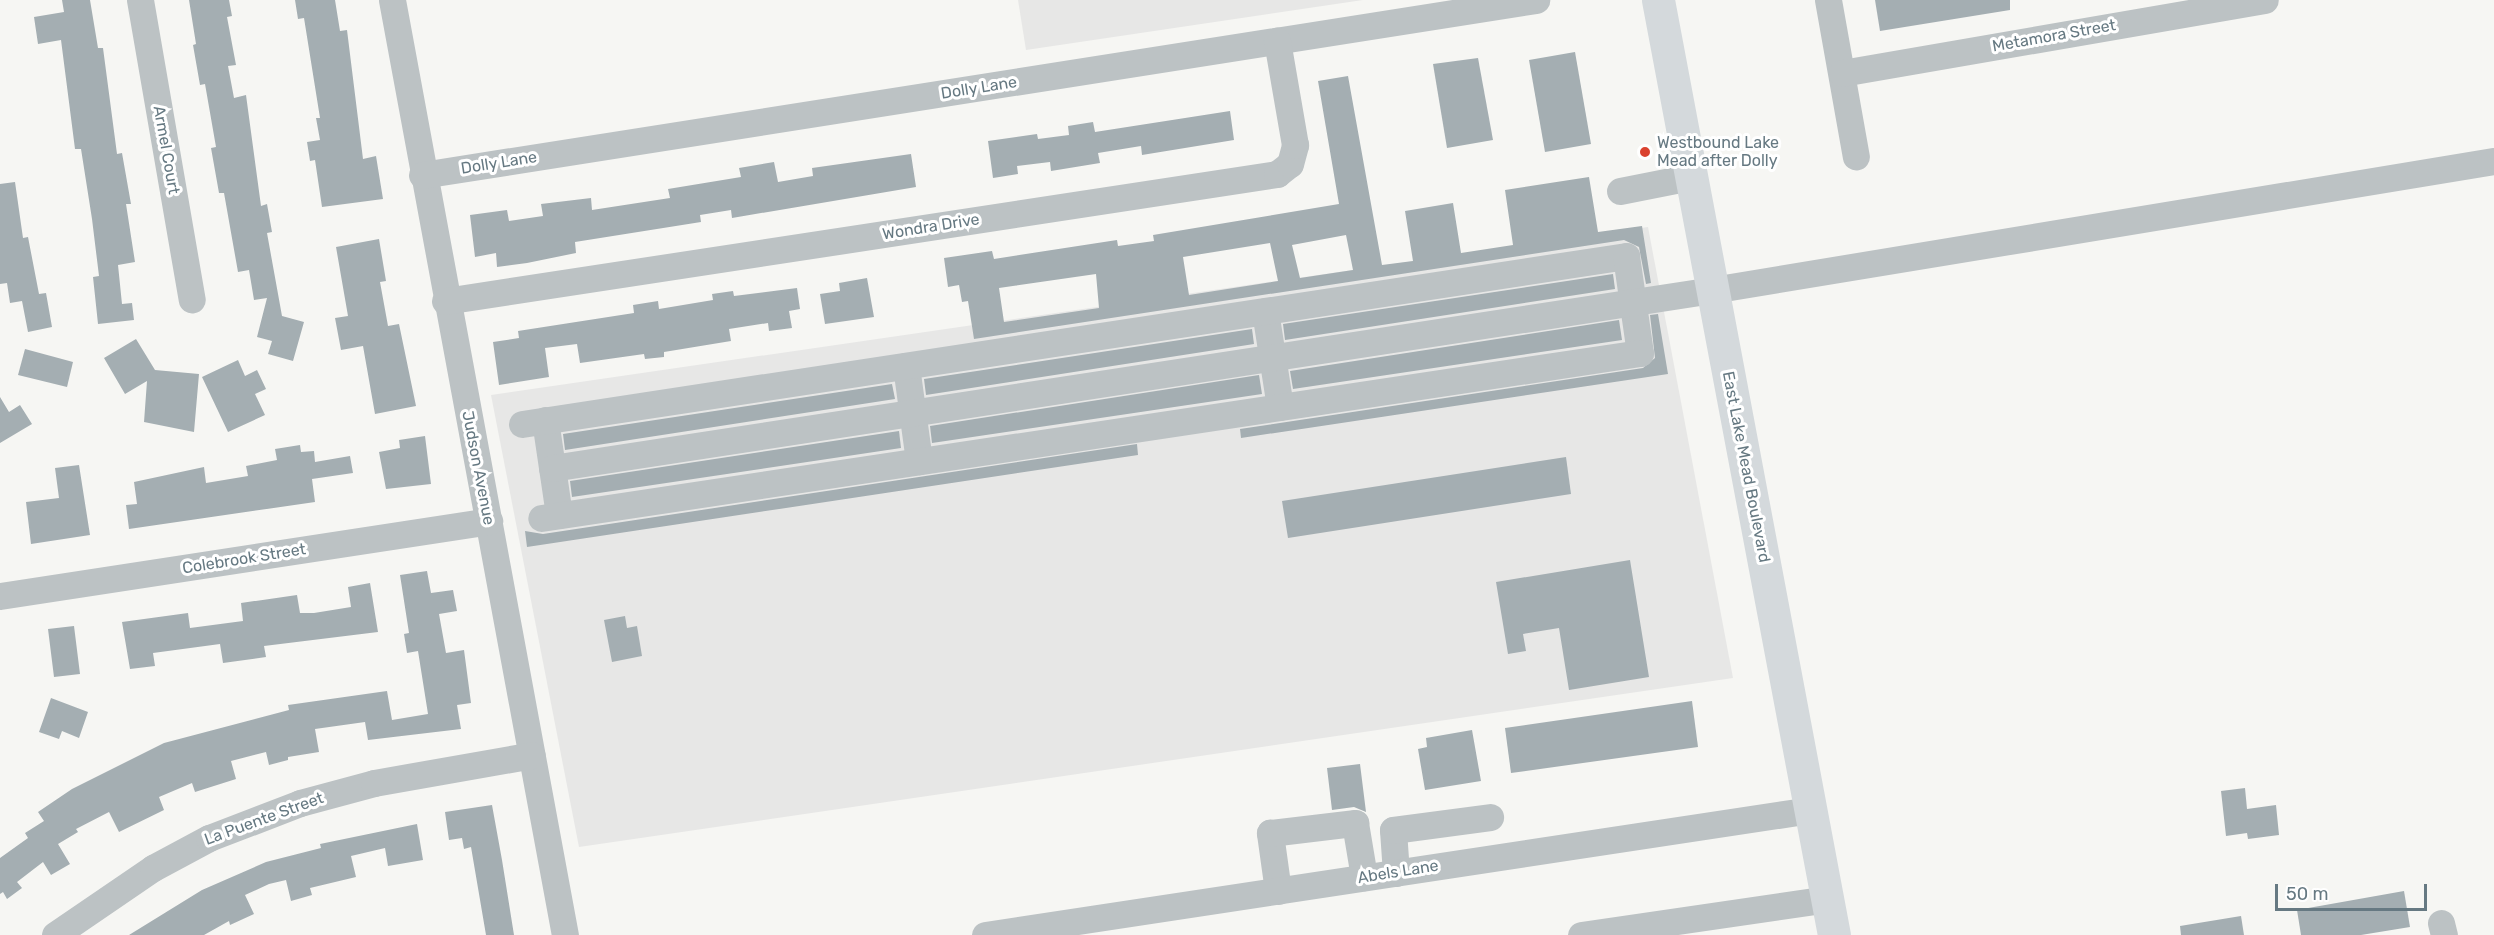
<!DOCTYPE html>
<style>
body{margin:0}
#map{position:relative;width:2494px;height:935px;overflow:hidden;background:#f6f6f3;font-family:Rubik,sans-serif}
div>[style]{position:absolute}
.built>*{inset:0;background:#e7e7e6}
.building>*{inset:0;background:#a4aeb2}
.minor>*{height:27px;margin:-13.5px;padding:0 13.5px;transform-origin:13.5px;border-radius:13.5px;background:#bcc2c4}
.major>*{height:33px;margin:-16.5px;padding:0 16.5px;transform-origin:16.5px;border-radius:16.5px;background:#d4d9dc}
.dots>*{width:16px;height:16px;translate:-50% -50%;box-sizing:border-box;border:3px solid #fff;border-radius:50%}
span{translate:-50% -50%;white-space:nowrap;text-align:center;line-height:1.15;-webkit-text-stroke:6px #fff;paint-order:stroke}
.street-label{font-size:16px;color:#667982}
.poi-label{font-size:16px;color:#667982}
.left{translate:0 -50%;text-align:left}
.scale{position:absolute;left:2275px;top:884px;width:152px;height:27px;box-sizing:border-box;border:3px solid #667982;border-top:0;padding-left:8px;font-size:18px;line-height:21px;white-space:nowrap;color:#667982;-webkit-text-stroke:4px #fff;paint-order:stroke}
</style>
<div id="map">
<div class="built">
<div style="clip-path:polygon(1018px 0,1363px 0,1026px 50px)"></div>
<div style="clip-path:polygon(1648px 227px,1733px 678px,579px 847px,491px 395px)"></div>
</div>
<div class="building">
<div style="clip-path:polygon(62px 0,90px 0,98px 48px,103px 48px,117px 154px,122px 153px,131px 204px,126px 204px,135px 262px,118px 265px,122px 304px,132px 303px,134px 320px,98px 324px,93px 277px,99px 276px,92px 219px,81px 149px,75px 149px,61px 40px,38px 44px,34px 17px,64px 12px)"></div>
<div style="clip-path:polygon(189px 0,229px 0,232px 16px,227px 17px,236px 65px,228px 66px,234px 98px,246px 95px,261px 206px,267px 204px,272px 232px,267px 233px,282px 316px,304px 322px,293px 361px,268px 354px,272px 341px,257px 337px,267px 298px,254px 300px,249px 270px,238px 272px,224px 193px,219px 193px,211px 148px,216px 147px,205px 84px,200px 85px,193px 45px,196px 44px)"></div>
<div style="clip-path:polygon(295px 0,335px 0,340px 31px,347px 30px,363px 159px,376px 156px,383px 199px,322px 207px,315px 160px,310px 161px,307px 142px,320px 140px,316px 118px,320px 118px,304px 18px,298px 19px)"></div>
<div style="clip-path:polygon(1875px 0,2010px 0,2010px 10px,1880px 31px)"></div>
<div style="clip-path:polygon(1575px 52px,1591px 144px,1545px 152px,1529px 60px)"></div>
<div style="clip-path:polygon(1478px 58px,1493px 140px,1447px 148px,1433px 64px)"></div>
<div style="clip-path:polygon(evenodd,1348px 76px,1382px 265px,1413px 261px,1405px 211px,1453px 203px,1461px 253px,1513px 245px,1505px 190px,1589px 177px,1598px 232px,1642px 226px,1651px 283px,1646px 284px,1639px 247px,1624px 240px,974px 339px,968px 301px,962px 302px,959px 285px,948px 287px,944px 258px,992px 251px,994px 259px,1117px 240px,1118px 246px,1154px 241px,1153px 235px,1339px 204px,1318px 81px,1348px 76px,1346px 235px,1353px 270px,1300px 278px,1292px 245px,1346px 235px,1348px 76px,1270px 243px,1278px 281px,1189px 295px,1183px 257px,1270px 243px,1348px 76px,1096px 274px,1099px 308px,1004px 322px,999px 288px,1096px 274px)"></div>
<div style="clip-path:polygon(1230px 111px,1234px 140px,1142px 155px,1141px 146px,1098px 153px,1100px 163px,1051px 171px,1050px 162px,1017px 166px,1018px 174px,993px 178px,988px 141px,1037px 134px,1038px 139px,1069px 135px,1068px 126px,1093px 122px,1095px 132px)"></div>
<div style="clip-path:polygon(911px 154px,916px 187px,732px 218px,731px 210px,700px 215px,701px 222px,575px 242px,576px 253px,527px 263px,497px 267px,496px 253px,475px 257px,470px 215px,507px 210px,509px 221px,543px 216px,541px 204px,591px 198px,592px 210px,670px 198px,668px 189px,741px 177px,739px 168px,774px 162px,778px 182px,813px 176px,812px 168px)"></div>
<div style="clip-path:polygon(15px 182px,23px 238px,28px 237px,39px 294px,46px 293px,52px 327px,28px 332px,22px 301px,10px 303px,7px 283px,0 284px,0 184px)"></div>
<div style="clip-path:polygon(379px 239px,386px 281px,380px 282px,388px 326px,399px 324px,416px 406px,375px 414px,363px 346px,341px 350px,335px 318px,348px 316px,336px 247px)"></div>
<div style="clip-path:polygon(1613px 274px,1615px 289px,1285px 340px,1283px 324px)"></div>
<div style="clip-path:polygon(867px 278px,874px 317px,825px 324px,820px 294px,840px 291px,839px 283px)"></div>
<div style="clip-path:polygon(797px 288px,800px 309px,789px 311px,792px 328px,769px 331px,768px 323px,729px 329px,731px 341px,664px 352px,664px 357px,645px 359px,644px 354px,580px 363px,577px 344px,545px 348px,549px 377px,499px 385px,493px 342px,519px 338px,518px 331px,634px 313px,633px 305px,658px 301px,659px 309px,713px 300px,712px 294px,733px 291px,734px 296px)"></div>
<div style="clip-path:polygon(1658px 314px,1668px 374px,1241px 438px,1240px 429px,1643px 368px,1655px 358px,1650px 315px)"></div>
<div style="clip-path:polygon(1619px 320px,1622px 340px,1293px 389px,1290px 371px)"></div>
<div style="clip-path:polygon(1252px 329px,1254px 344px,926px 395px,924px 379px)"></div>
<div style="clip-path:polygon(136px 339px,155px 370px,199px 374px,194px 432px,144px 422px,147px 381px,125px 394px,104px 358px)"></div>
<div style="clip-path:polygon(25px 349px,73px 362px,67px 387px,18px 375px)"></div>
<div style="clip-path:polygon(238px 360px,245px 376px,257px 370px,266px 389px,255px 394px,265px 415px,228px 432px,202px 377px)"></div>
<div style="clip-path:polygon(1259px 375px,1262px 394px,932px 443px,930px 426px)"></div>
<div style="clip-path:polygon(892px 384px,895px 399px,565px 450px,563px 434px)"></div>
<div style="clip-path:polygon(0 397px,9px 412px,20px 405px,32px 424px,0 443px)"></div>
<div style="clip-path:polygon(899px 431px,901px 448px,572px 497px,570px 481px)"></div>
<div style="clip-path:polygon(425px 436px,431px 484px,386px 489px,379px 452px,400px 448px,399px 440px)"></div>
<div style="clip-path:polygon(1137px 444px,1138px 455px,527px 547px,525px 531px,543px 534px)"></div>
<div style="clip-path:polygon(300px 445px,301px 452px,314px 451px,315px 462px,350px 456px,353px 473px,312px 479px,315px 502px,129px 529px,126px 505px,137px 504px,134px 482px,204px 467px,206px 483px,248px 476px,246px 466px,277px 460px,275px 449px)"></div>
<div style="clip-path:polygon(1566px 457px,1571px 494px,1288px 538px,1282px 501px)"></div>
<div style="clip-path:polygon(79px 465px,90px 535px,31px 544px,26px 502px,59px 498px,55px 468px)"></div>
<div style="clip-path:polygon(1630px 560px,1649px 677px,1569px 690px,1559px 628px,1523px 634px,1526px 651px,1508px 654px,1496px 582px)"></div>
<div style="clip-path:polygon(427px 571px,431px 593px,453px 590px,457px 611px,439px 614px,446px 653px,464px 650px,471px 703px,457px 705px,461px 729px,368px 740px,365px 722px,315px 729px,319px 752px,288px 757px,288px 760px,269px 765px,266px 752px,231px 761px,236px 779px,195px 792px,192px 783px,159px 797px,164px 810px,119px 832px,109px 812px,76px 829px,78px 832px,58px 844px,70px 864px,51px 875px,43px 862px,17px 882px,22px 888px,7px 899px,3px 892px,0 894px,0 858px,28px 838px,25px 833px,44px 821px,38px 812px,72px 789px,164px 743px,289px 710px,288px 705px,387px 691px,392px 720px,428px 714px,418px 651px,407px 653px,404px 634px,409px 633px,400px 575px)"></div>
<div style="clip-path:polygon(370px 583px,378px 632px,264px 646px,266px 657px,223px 663px,220px 644px,153px 653px,155px 666px,130px 669px,122px 622px,188px 613px,190px 628px,243px 621px,241px 603px,297px 595px,300px 613px,314px 613px,351px 607px,348px 587px)"></div>
<div style="clip-path:polygon(625px 616px,627px 628px,637px 626px,642px 656px,612px 662px,604px 620px)"></div>
<div style="clip-path:polygon(74px 626px,80px 674px,54px 677px,48px 629px)"></div>
<div style="clip-path:polygon(51px 698px,88px 712px,79px 738px,62px 731px,59px 739px,39px 732px)"></div>
<div style="clip-path:polygon(1692px 701px,1698px 747px,1511px 773px,1505px 728px)"></div>
<div style="clip-path:polygon(1472px 730px,1481px 781px,1425px 790px,1418px 749px,1427px 747px,1426px 738px)"></div>
<div style="clip-path:polygon(1360px 764px,1366px 812px,1354px 807px,1332px 810px,1327px 768px)"></div>
<div style="clip-path:polygon(2245px 788px,2247px 809px,2276px 805px,2279px 835px,2248px 839px,2247px 833px,2226px 836px,2221px 791px)"></div>
<div style="clip-path:polygon(492px 805px,502px 860px,514px 935px,486px 935px,471px 847px,464px 849px,462px 838px,449px 840px,445px 812px)"></div>
<div style="clip-path:polygon(417px 824px,423px 860px,388px 866px,385px 848px,351px 856px,356px 877px,310px 888px,312px 895px,291px 901px,286px 880px,269px 884px,245px 895px,254px 914px,230px 925px,229px 921px,204px 935px,129px 935px,202px 890px,266px 862px,321px 848px,320px 844px)"></div>
<div style="clip-path:polygon(2404px 891px,2410px 927px,2361px 935px,2301px 935px,2297px 910px)"></div>
<div style="clip-path:polygon(2241px 916px,2244px 935px,2181px 935px,2180px 926px)"></div>
</div>
<div class="minor">
<div style="left:140px;top:0;width:304px;rotate:80.2deg"></div>
<div style="left:392px;top:0;width:951px;rotate:79.52deg"></div>
<div style="left:1828px;top:0;width:159px;rotate:79.9deg"></div>
<div style="left:1842px;top:73px;width:429px;rotate:-9.8deg"></div>
<div style="left:422px;top:175px;width:1128px;rotate:-8.93deg"></div>
<div style="left:1620px;top:191px;width:72px;rotate:-11.2deg"></div>
<div style="left:445px;top:301px;width:842px;rotate:-8.68deg"></div>
<div style="left:1277px;top:174px;width:16px;rotate:-38deg"></div>
<div style="left:1290px;top:164px;width:20px;rotate:-75deg"></div>
<div style="left:1295px;top:145px;width:106px;rotate:-99.8deg"></div>
<div style="left:1265px;top:311px;width:97px;rotate:81.1deg"></div>
<div style="left:906px;top:366px;width:96px;rotate:82.2deg"></div>
<div style="left:545px;top:420px;width:96px;rotate:81.6deg"></div>
<div style="left:522px;top:424px;width:1117px;rotate:-8.65deg"></div>
<div style="left:1626px;top:256px;width:98px;rotate:81.8deg"></div>
<div style="left:1640px;top:353px;width:1111px;rotate:171.46deg"></div>
<div style="left:552px;top:468px;width:1174px;rotate:-8.72deg"></div>
<div style="left:1712px;top:290px;width:793px;rotate:-9.37deg"></div>
<div style="left:0;top:596px;width:495px;rotate:-8.7deg"></div>
<div style="left:1396px;top:873px;width:43px;rotate:-94deg"></div>
<div style="left:1393px;top:830px;width:98px;rotate:-7.6deg"></div>
<div style="left:1278px;top:891px;width:59px;rotate:-97.9deg"></div>
<div style="left:1270px;top:833px;width:86px;rotate:-6.7deg"></div>
<div style="left:1355px;top:823px;width:55px;rotate:80.5deg"></div>
<div style="left:2441px;top:923px;width:12px;rotate:76deg"></div>
<div style="left:55px;top:935px;width:119px;rotate:-34.4deg"></div>
<div style="left:153px;top:868px;width:64px;rotate:-28.2deg"></div>
<div style="left:209px;top:838px;width:97px;rotate:-21deg"></div>
<div style="left:300px;top:803px;width:77px;rotate:-15.1deg"></div>
<div style="left:374px;top:783px;width:160px;rotate:-10deg"></div>
<div style="left:985px;top:935px;width:835px;rotate:-8.61deg"></div>
<div style="left:1581px;top:935px;width:249px;rotate:-8.3deg"></div>
</div>
<div class="major">
<div style="left:1658px;top:0;width:951px;rotate:79.34deg"></div>
</div>
<div class="dots">
<div style="left:1645px;top:152px;background:#da422f"></div>
</div>
<div class="street-label">
<span style="left:2054px;top:36px;rotate:-10deg">Metamora Street</span>
<span style="left:979px;top:88px;rotate:-9deg">Dolly Lane</span>
<span style="left:166px;top:150px;rotate:80deg">Armel Court</span>
<span style="left:499px;top:163px;rotate:-9deg">Dolly Lane</span>
<span style="left:931px;top:227px;rotate:-9deg">Wondra Drive</span>
<span style="left:1746px;top:467px;rotate:79deg">East Lake Mead Boulevard</span>
<span style="left:478px;top:468px;rotate:79deg">Judson Avenue</span>
<span style="left:244px;top:559px;rotate:-9deg">Colebrook Street</span>
<span style="left:264px;top:819px;rotate:-20deg">La Puente Street</span>
<span style="left:1398px;top:872px;rotate:-9deg">Abels Lane</span>
</div>
<div class="poi-label">
<span class="left" style="left:1657px;top:152px">Westbound Lake<br>Mead after Dolly</span>
</div>
<div class="scale">50 m</div>
</div>
